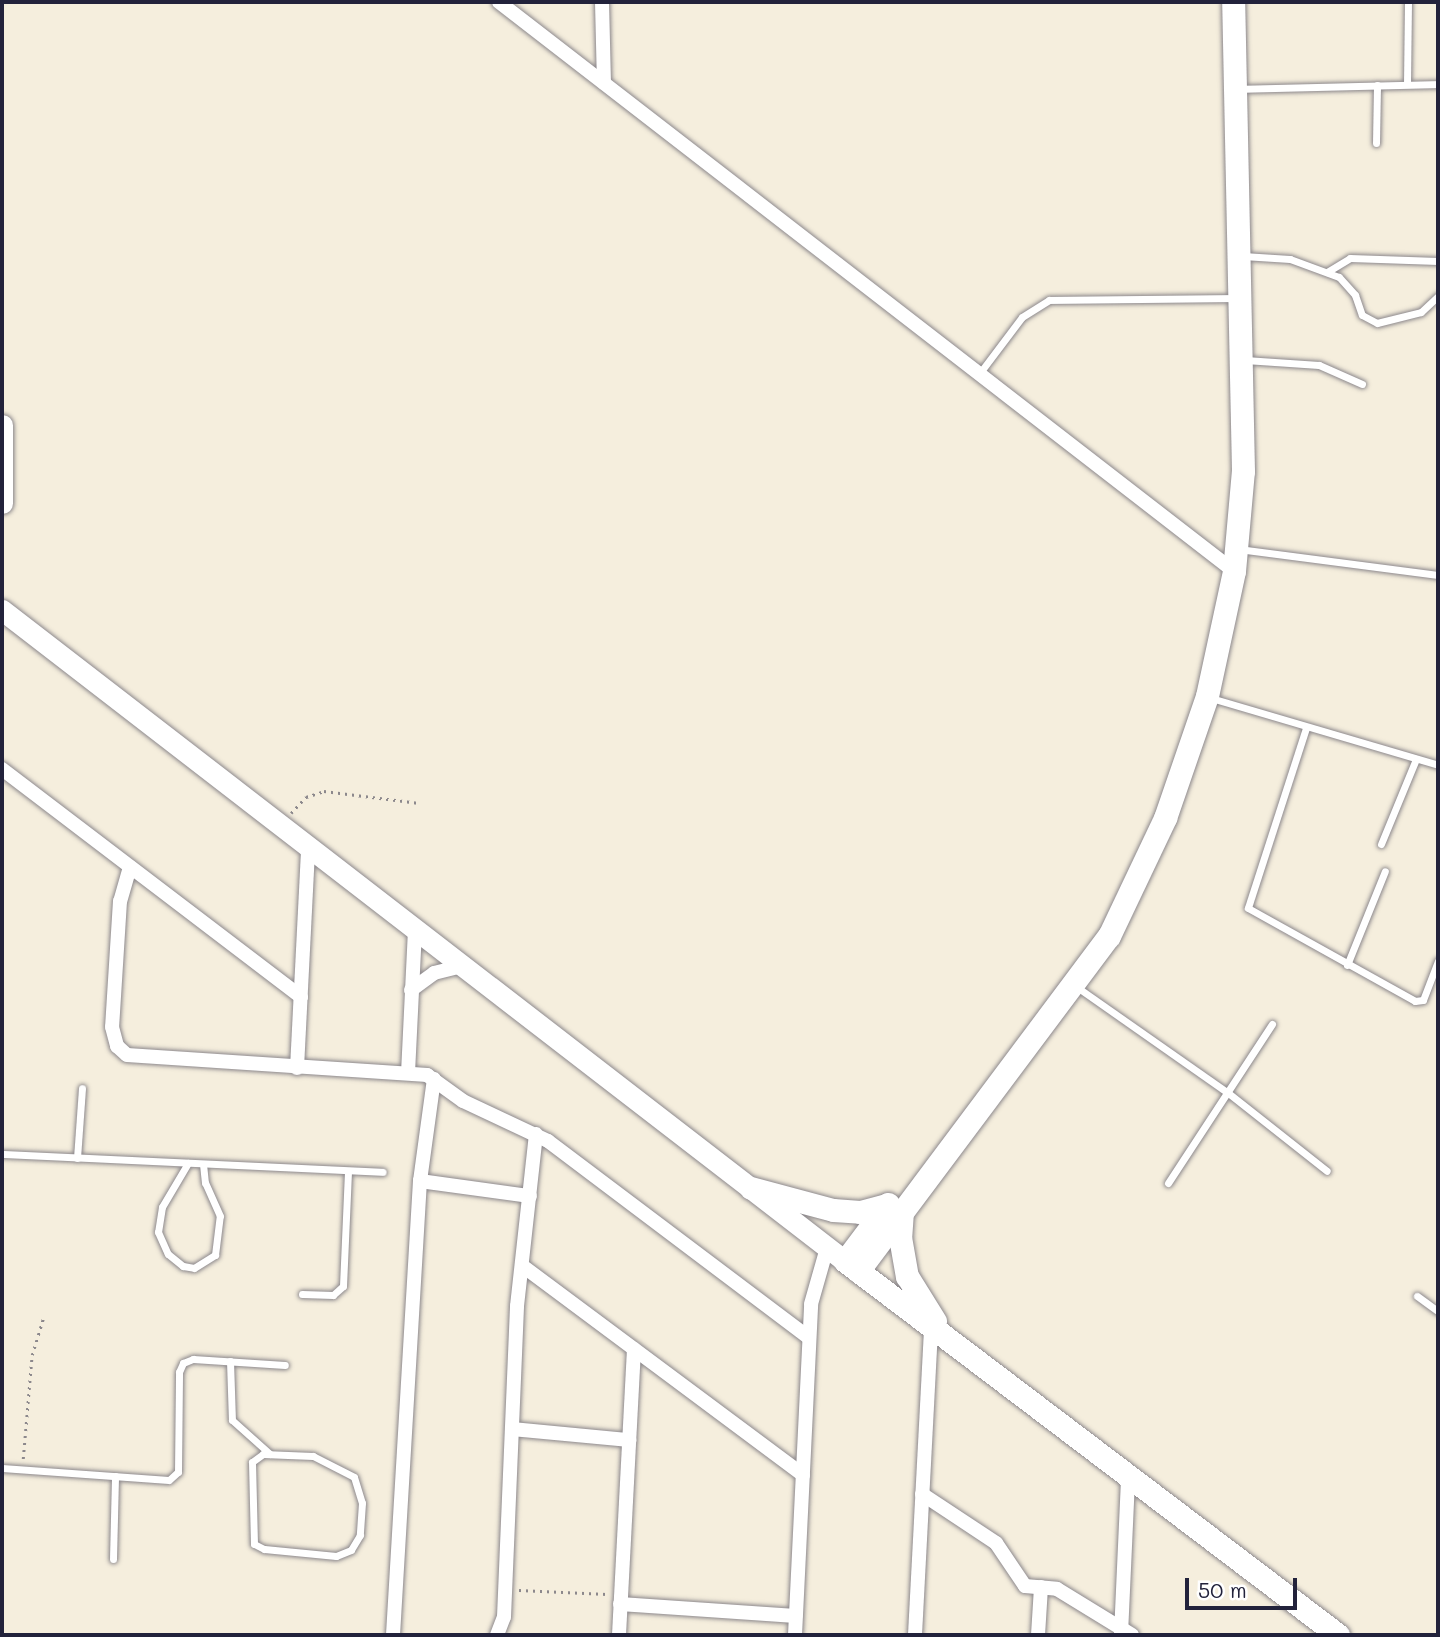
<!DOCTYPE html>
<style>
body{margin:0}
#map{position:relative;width:1440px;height:1637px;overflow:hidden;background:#f5eedd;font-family:Mali,sans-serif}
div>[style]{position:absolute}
.path>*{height:2.5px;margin-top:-1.25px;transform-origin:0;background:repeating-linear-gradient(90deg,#8c888c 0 2px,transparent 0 7px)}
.roads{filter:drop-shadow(0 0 2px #8c888c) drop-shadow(0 0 2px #8c888c)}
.lane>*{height:7px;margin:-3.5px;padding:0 3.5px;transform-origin:3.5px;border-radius:3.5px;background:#fff}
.street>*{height:14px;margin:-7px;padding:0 7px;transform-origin:7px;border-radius:7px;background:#fff}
.secondary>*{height:21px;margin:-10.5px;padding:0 10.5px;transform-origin:10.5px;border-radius:10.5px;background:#fff}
.primary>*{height:23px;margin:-11.5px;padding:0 11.5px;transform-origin:11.5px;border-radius:11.5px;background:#fff}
span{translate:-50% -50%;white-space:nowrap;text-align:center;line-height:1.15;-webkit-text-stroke:7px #fff;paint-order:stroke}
.frame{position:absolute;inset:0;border:4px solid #22223b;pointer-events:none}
.scale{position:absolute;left:1185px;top:1578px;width:112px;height:32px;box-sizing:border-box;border:4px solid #22223b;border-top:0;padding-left:9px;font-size:21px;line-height:24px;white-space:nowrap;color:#22223b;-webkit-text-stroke:5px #fff;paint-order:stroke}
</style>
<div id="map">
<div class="path">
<div style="left:291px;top:813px;width:22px;rotate:-47deg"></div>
<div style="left:306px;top:797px;width:19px;rotate:-18deg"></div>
<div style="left:324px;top:791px;width:96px;rotate:7.2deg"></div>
<div style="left:23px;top:1459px;width:104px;rotate:-85.1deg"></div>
<div style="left:32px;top:1355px;width:39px;rotate:-73deg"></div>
<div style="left:519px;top:1590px;width:88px;rotate:2.6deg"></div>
</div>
<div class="roads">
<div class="lane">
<div style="left:1407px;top:84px;width:82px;rotate:-89.3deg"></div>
<div style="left:1237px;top:89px;width:201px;rotate:-1.4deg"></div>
<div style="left:1376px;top:143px;width:58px;rotate:-89deg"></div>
<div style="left:1243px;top:256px;width:47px;rotate:3.7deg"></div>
<div style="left:1290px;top:259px;width:52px;rotate:20.2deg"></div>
<div style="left:1339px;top:277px;width:24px;rotate:48deg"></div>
<div style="left:1355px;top:295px;width:21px;rotate:71deg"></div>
<div style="left:1362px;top:315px;width:17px;rotate:28deg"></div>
<div style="left:1377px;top:323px;width:45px;rotate:-14deg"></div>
<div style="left:1421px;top:312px;width:23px;rotate:-43deg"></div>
<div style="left:1327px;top:272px;width:27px;rotate:-31deg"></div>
<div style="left:1350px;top:258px;width:88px;rotate:2deg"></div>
<div style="left:1245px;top:360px;width:74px;rotate:3.9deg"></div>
<div style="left:1319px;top:365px;width:47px;rotate:23.8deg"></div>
<div style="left:979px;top:374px;width:71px;rotate:-53deg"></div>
<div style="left:1022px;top:317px;width:32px;rotate:-32deg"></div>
<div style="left:1049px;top:300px;width:186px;rotate:-0.6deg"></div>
<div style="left:1238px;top:549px;width:202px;rotate:7.4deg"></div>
<div style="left:1211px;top:698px;width:237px;rotate:16.4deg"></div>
<div style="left:1306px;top:728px;width:189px;rotate:107.9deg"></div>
<div style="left:1248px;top:908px;width:191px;rotate:29.1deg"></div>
<div style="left:1415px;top:1001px;width:8px;rotate:-7deg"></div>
<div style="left:1423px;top:1000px;width:42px;rotate:-69deg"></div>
<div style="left:1381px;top:844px;width:92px;rotate:-67.6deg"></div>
<div style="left:1347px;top:965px;width:101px;rotate:-68deg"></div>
<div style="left:1074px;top:985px;width:187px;rotate:35deg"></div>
<div style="left:1227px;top:1092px;width:127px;rotate:38.3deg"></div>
<div style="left:2px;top:1154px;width:381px;rotate:2.7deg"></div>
<div style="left:77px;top:1158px;width:70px;rotate:-85.9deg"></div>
<div style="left:188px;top:1163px;width:51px;rotate:120.6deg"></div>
<div style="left:162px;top:1207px;width:25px;rotate:99deg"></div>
<div style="left:158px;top:1232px;width:24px;rotate:66deg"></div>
<div style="left:168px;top:1254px;width:19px;rotate:39deg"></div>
<div style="left:183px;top:1266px;width:11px;rotate:10deg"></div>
<div style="left:194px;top:1268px;width:25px;rotate:-32deg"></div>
<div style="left:215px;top:1255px;width:39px;rotate:-83deg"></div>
<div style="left:220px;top:1216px;width:36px;rotate:-114deg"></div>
<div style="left:205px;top:1183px;width:19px;rotate:-96deg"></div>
<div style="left:1168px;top:1183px;width:190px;rotate:-56.8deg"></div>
<div style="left:302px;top:1294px;width:31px;rotate:2deg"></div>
<div style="left:333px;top:1295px;width:13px;rotate:-42deg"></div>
<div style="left:343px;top:1286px;width:115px;rotate:-87.5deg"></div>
<div style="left:1417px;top:1296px;width:26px;rotate:36deg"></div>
<div style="left:230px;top:1361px;width:59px;rotate:88.1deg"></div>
<div style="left:232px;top:1420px;width:51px;rotate:41.8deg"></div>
<div style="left:263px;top:1454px;width:50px;rotate:2.3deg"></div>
<div style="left:313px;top:1456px;width:46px;rotate:27.1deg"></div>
<div style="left:354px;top:1477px;width:27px;rotate:73deg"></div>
<div style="left:362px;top:1503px;width:32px;rotate:94deg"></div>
<div style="left:360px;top:1535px;width:17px;rotate:121deg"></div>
<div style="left:351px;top:1550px;width:16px;rotate:158deg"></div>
<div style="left:336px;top:1556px;width:72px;rotate:-174.4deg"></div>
<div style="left:264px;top:1549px;width:11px;rotate:-153deg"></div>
<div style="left:254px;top:1544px;width:82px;rotate:-91.4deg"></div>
<div style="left:252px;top:1462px;width:14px;rotate:-36deg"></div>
<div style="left:2px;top:1468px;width:167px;rotate:4.1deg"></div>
<div style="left:169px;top:1480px;width:12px;rotate:-42deg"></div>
<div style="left:178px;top:1472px;width:100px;rotate:-89.4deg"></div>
<div style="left:179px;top:1372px;width:10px;rotate:-66deg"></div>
<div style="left:183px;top:1363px;width:11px;rotate:-22deg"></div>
<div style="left:193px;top:1359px;width:92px;rotate:3.7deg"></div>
<div style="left:113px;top:1559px;width:83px;rotate:-88.6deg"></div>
</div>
<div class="street">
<div style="left:499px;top:2px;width:930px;rotate:37.75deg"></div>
<div style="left:602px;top:2px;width:81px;rotate:88.6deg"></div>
<div style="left:2px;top:769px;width:376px;rotate:37.3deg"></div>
<div style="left:130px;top:867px;width:35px;rotate:106deg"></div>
<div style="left:120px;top:901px;width:126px;rotate:93.6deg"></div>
<div style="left:112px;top:1027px;width:20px;rotate:75deg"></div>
<div style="left:117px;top:1046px;width:13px;rotate:42deg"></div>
<div style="left:127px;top:1055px;width:301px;rotate:3.8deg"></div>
<div style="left:427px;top:1075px;width:44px;rotate:35.8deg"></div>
<div style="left:463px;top:1101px;width:94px;rotate:25.2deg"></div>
<div style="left:548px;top:1141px;width:327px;rotate:37deg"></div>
<div style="left:411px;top:990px;width:29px;rotate:-36deg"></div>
<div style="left:434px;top:973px;width:29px;rotate:-14deg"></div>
<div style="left:297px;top:1068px;width:220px;rotate:-87.1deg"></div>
<div style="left:408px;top:1073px;width:143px;rotate:-87.2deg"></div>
<div style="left:420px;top:1181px;width:111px;rotate:7.8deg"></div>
<div style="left:524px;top:1267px;width:348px;rotate:36.7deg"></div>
<div style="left:512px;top:1429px;width:118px;rotate:5.4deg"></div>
<div style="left:922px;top:1494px;width:89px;rotate:33.5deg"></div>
<div style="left:996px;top:1543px;width:52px;rotate:56deg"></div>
<div style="left:1025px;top:1586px;width:32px;rotate:5deg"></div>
<div style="left:1057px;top:1589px;width:88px;rotate:31.5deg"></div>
<div style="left:620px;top:1604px;width:176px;rotate:3.9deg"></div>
<div style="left:1121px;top:1634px;width:156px;rotate:-87.4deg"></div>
<div style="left:393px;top:1635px;width:455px;rotate:-86.6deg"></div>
<div style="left:420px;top:1181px;width:103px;rotate:-82.2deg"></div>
<div style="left:497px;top:1635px;width:19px;rotate:-69deg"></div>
<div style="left:504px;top:1617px;width:311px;rotate:-87.6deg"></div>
<div style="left:517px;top:1306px;width:173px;rotate:-83.7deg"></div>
<div style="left:619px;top:1635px;width:286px;rotate:-87deg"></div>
<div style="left:795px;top:1635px;width:331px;rotate:-87.2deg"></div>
<div style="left:811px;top:1304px;width:58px;rotate:-74.1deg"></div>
<div style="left:915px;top:1635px;width:308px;rotate:-87deg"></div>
<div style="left:1038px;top:1635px;width:48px;rotate:-86.4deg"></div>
</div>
<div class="secondary">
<div style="left:2px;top:425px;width:78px;rotate:90deg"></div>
<div style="left:2px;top:610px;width:1065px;rotate:37.68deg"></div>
</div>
<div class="primary">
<div style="left:751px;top:1188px;width:85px;rotate:15deg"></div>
<div style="left:833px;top:1210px;width:27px;rotate:4deg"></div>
<div style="left:860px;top:1212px;width:28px;rotate:-15deg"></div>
<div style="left:888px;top:1204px;width:71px;rotate:127deg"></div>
<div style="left:845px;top:1261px;width:619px;rotate:37.18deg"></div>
<div style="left:902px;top:1211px;width:26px;rotate:94deg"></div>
<div style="left:900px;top:1237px;width:40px;rotate:80deg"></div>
<div style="left:907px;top:1276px;width:53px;rotate:58.1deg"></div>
<div style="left:858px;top:1271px;width:419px;rotate:-53.2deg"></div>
<div style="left:1109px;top:936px;width:131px;rotate:-64.6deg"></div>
<div style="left:1165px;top:818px;width:129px;rotate:-71deg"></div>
<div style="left:1207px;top:696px;width:128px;rotate:-77.8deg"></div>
<div style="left:1234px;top:571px;width:100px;rotate:-84.9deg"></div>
<div style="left:1243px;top:471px;width:469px;rotate:-91.2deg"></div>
</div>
</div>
<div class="frame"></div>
<div class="scale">50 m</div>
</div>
